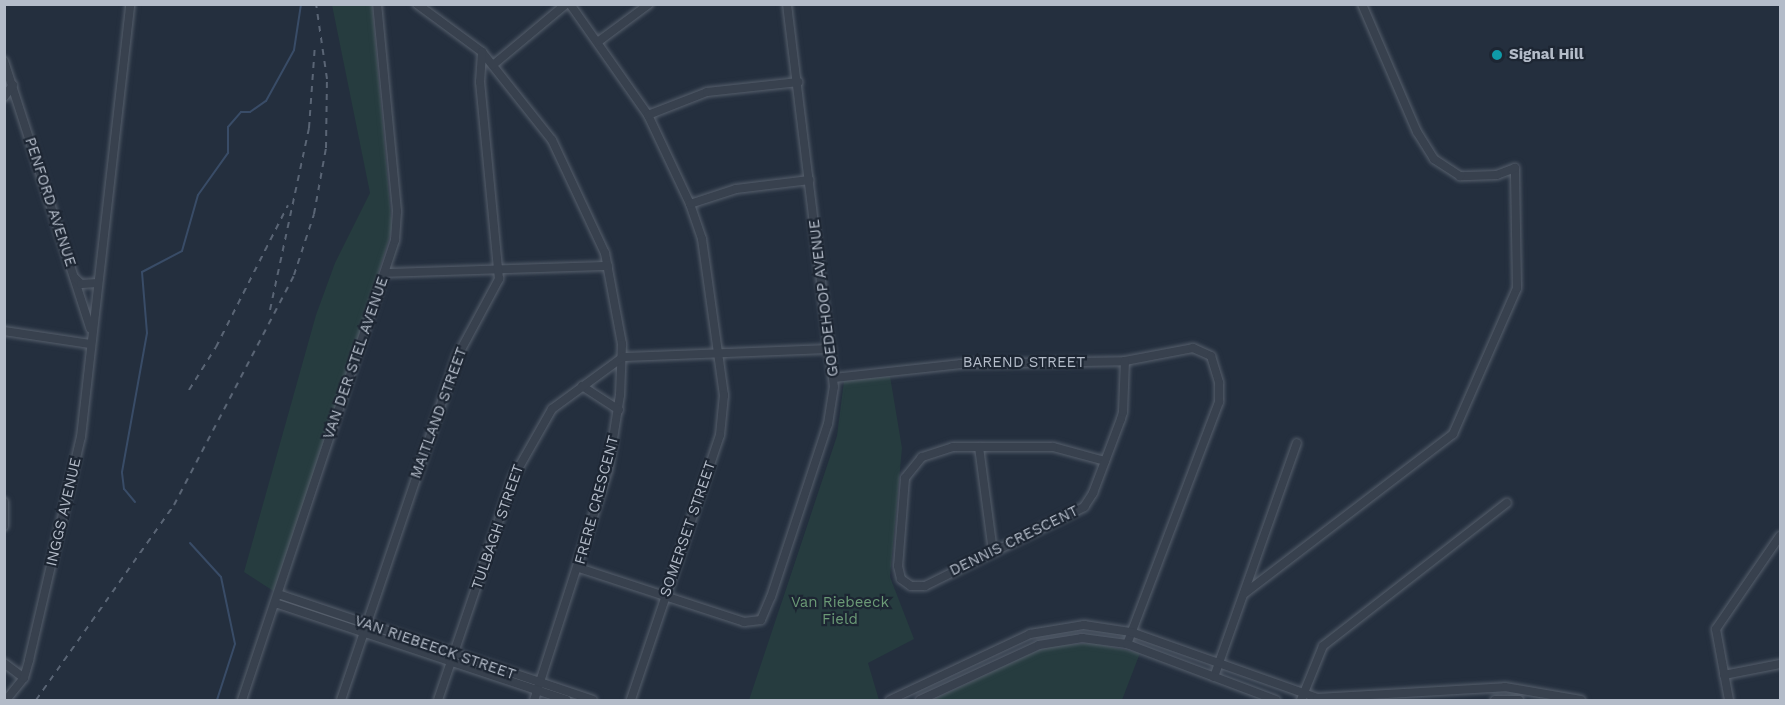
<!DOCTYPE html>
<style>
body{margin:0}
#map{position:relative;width:1785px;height:705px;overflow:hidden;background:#242f3e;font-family:"Work Sans",sans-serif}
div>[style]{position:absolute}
.green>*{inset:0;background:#263c3f}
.stream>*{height:2px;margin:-1px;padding:0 1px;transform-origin:1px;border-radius:1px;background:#394c67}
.roads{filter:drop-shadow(0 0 2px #565f6c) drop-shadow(0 0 2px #565f6c)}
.minor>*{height:8px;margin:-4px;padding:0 4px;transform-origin:4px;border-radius:4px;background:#38414e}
.rail>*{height:2px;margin-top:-1px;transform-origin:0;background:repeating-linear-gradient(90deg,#5a6575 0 6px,transparent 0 12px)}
.dots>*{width:16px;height:16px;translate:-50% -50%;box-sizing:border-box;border:3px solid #1d2633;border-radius:50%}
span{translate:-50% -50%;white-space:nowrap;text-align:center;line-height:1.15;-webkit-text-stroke:4.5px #1d2633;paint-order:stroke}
.poi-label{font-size:15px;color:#b4bcc9;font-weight:700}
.left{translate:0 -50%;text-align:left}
.street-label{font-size:15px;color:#b4bcc9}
.park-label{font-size:15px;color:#6b9a76}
.frame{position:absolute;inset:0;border:6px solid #b4bcc9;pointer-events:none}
</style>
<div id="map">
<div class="green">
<div style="clip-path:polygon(332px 5px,372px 5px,392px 229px,278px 594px,244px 572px,316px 315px,335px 263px,370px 193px)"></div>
<div style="clip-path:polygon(890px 376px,902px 448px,890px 577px,914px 639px,868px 663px,879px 700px,749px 700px,837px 436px,844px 381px)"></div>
<div style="clip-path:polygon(1092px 643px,1140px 653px,1122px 700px,932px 700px,1047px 646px)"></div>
</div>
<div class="stream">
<div style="left:135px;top:502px;width:17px;rotate:-130deg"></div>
<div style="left:124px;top:489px;width:17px;rotate:-97deg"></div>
<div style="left:122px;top:472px;width:141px;rotate:-79.8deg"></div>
<div style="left:147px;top:333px;width:61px;rotate:-94.7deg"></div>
<div style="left:142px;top:272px;width:45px;rotate:-27.7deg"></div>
<div style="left:182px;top:251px;width:58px;rotate:-74.1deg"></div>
<div style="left:198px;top:195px;width:52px;rotate:-54.5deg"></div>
<div style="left:228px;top:153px;width:26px;rotate:-90deg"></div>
<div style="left:228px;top:127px;width:20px;rotate:-49deg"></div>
<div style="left:241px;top:112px;width:9px"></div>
<div style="left:250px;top:112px;width:19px;rotate:-35deg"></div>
<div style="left:266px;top:101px;width:58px;rotate:-61.2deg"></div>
<div style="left:294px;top:50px;width:47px;rotate:-81.3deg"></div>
<div style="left:190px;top:543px;width:46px;rotate:47.6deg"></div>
<div style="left:221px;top:577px;width:68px;rotate:78.2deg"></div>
<div style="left:235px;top:644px;width:59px;rotate:107.8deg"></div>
</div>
<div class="roads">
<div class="minor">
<div style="left:417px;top:4px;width:81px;rotate:36.4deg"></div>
<div style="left:482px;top:52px;width:112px;rotate:51.5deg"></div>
<div style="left:552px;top:140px;width:125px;rotate:64.9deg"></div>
<div style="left:605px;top:253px;width:93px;rotate:79.4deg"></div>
<div style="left:622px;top:344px;width:51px;rotate:92.2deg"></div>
<div style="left:620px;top:395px;width:76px;rotate:99.1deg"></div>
<div style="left:608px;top:470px;width:242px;rotate:107.8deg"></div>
<div style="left:570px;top:4px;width:136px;rotate:54.9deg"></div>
<div style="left:648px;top:115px;width:98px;rotate:64.7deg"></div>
<div style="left:690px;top:204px;width:37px;rotate:71deg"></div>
<div style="left:702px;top:239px;width:158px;rotate:82deg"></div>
<div style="left:724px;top:395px;width:40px;rotate:95.7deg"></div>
<div style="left:720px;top:435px;width:280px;rotate:108.6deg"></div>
<div style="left:599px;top:41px;width:62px;rotate:-36.5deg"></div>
<div style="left:4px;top:61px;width:281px;rotate:72.1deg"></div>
<div style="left:493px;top:65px;width:95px;rotate:-39.9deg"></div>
<div style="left:4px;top:97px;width:15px;rotate:-53deg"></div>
<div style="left:648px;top:115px;width:63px;rotate:-21.3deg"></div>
<div style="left:707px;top:92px;width:92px;rotate:-6.3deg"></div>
<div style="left:690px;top:204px;width:48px;rotate:-18.1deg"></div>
<div style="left:736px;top:189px;width:74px;rotate:-7deg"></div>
<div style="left:385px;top:273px;width:223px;rotate:-1.8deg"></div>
<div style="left:75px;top:278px;width:8px;rotate:45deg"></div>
<div style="left:81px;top:284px;width:17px;rotate:-3deg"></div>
<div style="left:4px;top:331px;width:87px;rotate:8.6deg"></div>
<div style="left:834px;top:378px;width:128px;rotate:-6.3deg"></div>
<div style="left:961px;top:364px;width:164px;rotate:-1deg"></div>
<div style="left:1125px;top:361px;width:69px;rotate:-10.8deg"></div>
<div style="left:1193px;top:348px;width:20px;rotate:24deg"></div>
<div style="left:1211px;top:356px;width:28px;rotate:73deg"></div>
<div style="left:1219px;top:383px;width:19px;rotate:90deg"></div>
<div style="left:1219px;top:402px;width:259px;rotate:110.8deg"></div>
<div style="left:582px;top:386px;width:44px;rotate:33deg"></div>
<div style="left:979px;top:447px;width:106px;rotate:82.4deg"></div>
<div style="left:1105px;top:461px;width:54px;rotate:-164.9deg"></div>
<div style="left:1053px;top:447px;width:100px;rotate:180deg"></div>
<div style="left:953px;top:447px;width:33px;rotate:162deg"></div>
<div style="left:922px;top:457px;width:27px;rotate:129deg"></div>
<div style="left:905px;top:478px;width:88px;rotate:94.5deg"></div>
<div style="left:898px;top:566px;width:13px;rotate:77deg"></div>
<div style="left:901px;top:579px;width:12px;rotate:35deg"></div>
<div style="left:911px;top:586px;width:14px"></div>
<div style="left:925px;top:586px;width:178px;rotate:-26.4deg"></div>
<div style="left:1084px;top:507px;width:17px;rotate:-57deg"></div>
<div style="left:1093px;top:493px;width:79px;rotate:-69.3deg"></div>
<div style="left:1121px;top:419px;width:7px;rotate:-74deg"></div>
<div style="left:1123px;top:412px;width:51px;rotate:-87.8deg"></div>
<div style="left:4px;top:502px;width:24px;rotate:90deg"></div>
<div style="left:579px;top:568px;width:174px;rotate:18.1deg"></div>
<div style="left:744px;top:622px;width:17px;rotate:-7deg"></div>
<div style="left:761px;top:620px;width:25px;rotate:-67deg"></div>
<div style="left:771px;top:597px;width:182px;rotate:-71.8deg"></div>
<div style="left:828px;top:424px;width:37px;rotate:-81deg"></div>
<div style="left:834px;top:387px;width:386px;rotate:-97deg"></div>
<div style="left:1245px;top:593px;width:262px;rotate:-37.4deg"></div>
<div style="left:1453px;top:434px;width:159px;rotate:-66.3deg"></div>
<div style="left:1517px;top:288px;width:120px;rotate:-91deg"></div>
<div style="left:1515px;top:168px;width:19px;rotate:159deg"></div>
<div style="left:1497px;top:175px;width:37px;rotate:178deg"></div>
<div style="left:1460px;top:176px;width:31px;rotate:-147deg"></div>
<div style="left:1434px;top:159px;width:32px;rotate:-122deg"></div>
<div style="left:1417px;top:132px;width:139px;rotate:-113.3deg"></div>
<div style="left:278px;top:594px;width:332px;rotate:18.6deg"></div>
<div style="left:275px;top:603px;width:307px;rotate:18.4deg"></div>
<div style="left:4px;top:663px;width:25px;rotate:37deg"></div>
<div style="left:1724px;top:675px;width:57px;rotate:-11.1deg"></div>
<div style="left:1214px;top:677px;width:248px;rotate:-70.5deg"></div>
<div style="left:6px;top:700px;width:28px;rotate:-51deg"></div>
<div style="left:24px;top:678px;width:19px;rotate:-74deg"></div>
<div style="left:29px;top:660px;width:229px;rotate:-76.9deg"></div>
<div style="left:81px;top:437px;width:436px;rotate:-83.5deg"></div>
<div style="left:242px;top:700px;width:485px;rotate:-71.6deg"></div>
<div style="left:395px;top:240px;width:29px;rotate:-86deg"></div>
<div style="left:397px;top:211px;width:208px;rotate:-95.5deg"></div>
<div style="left:341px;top:700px;width:362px;rotate:-71.3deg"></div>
<div style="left:457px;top:357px;width:89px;rotate:-61.7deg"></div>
<div style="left:499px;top:279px;width:198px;rotate:-95.5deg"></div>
<div style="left:480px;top:82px;width:30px;rotate:-86deg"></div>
<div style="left:438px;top:700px;width:237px;rotate:-71.3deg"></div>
<div style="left:514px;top:476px;width:77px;rotate:-60.4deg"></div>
<div style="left:552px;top:409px;width:88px;rotate:-36.2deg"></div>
<div style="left:623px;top:357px;width:208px;rotate:-2.2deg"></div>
<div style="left:890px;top:700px;width:155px;rotate:-25.2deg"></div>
<div style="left:1030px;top:634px;width:55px;rotate:-9.5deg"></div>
<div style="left:1084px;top:625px;width:48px;rotate:8.5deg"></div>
<div style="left:1131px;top:632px;width:197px;rotate:19.5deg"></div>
<div style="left:1317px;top:698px;width:188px;rotate:-3.3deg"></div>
<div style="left:1505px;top:687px;width:77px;rotate:9.7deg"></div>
<div style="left:920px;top:700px;width:131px;rotate:-24.8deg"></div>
<div style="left:1039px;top:645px;width:44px;rotate:-9.2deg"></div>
<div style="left:1082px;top:638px;width:45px;rotate:7.6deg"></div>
<div style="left:1127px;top:644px;width:159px;rotate:20.6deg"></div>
<div style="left:1301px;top:700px;width:58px;rotate:-67.8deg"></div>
<div style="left:1323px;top:646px;width:233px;rotate:-37.9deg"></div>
<div style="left:1495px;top:700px;width:24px"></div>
<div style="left:1729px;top:700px;width:72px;rotate:-100.4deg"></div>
<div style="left:1716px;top:629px;width:113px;rotate:-55.5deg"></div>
</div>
</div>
<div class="rail">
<div style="left:270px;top:310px;width:186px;rotate:-77.9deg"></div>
<div style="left:309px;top:128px;width:83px;rotate:-85.9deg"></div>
<div style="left:189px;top:390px;width:51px;rotate:-57.9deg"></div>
<div style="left:216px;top:347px;width:159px;rotate:-63.1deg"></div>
<div style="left:36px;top:700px;width:239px;rotate:-54.7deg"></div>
<div style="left:174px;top:505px;width:259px;rotate:-62.4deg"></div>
<div style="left:294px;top:275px;width:64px;rotate:-71.8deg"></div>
<div style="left:314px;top:214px;width:67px;rotate:-79.7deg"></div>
<div style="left:326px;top:148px;width:69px;rotate:-89.2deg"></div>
<div style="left:327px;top:79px;width:76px;rotate:-98.3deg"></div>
</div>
<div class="dots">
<div style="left:1497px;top:55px;background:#0f9aa8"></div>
</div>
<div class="poi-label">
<span class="left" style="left:1509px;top:55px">Signal Hill</span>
</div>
<div class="street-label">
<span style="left:50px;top:202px;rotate:72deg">PENFORD AVENUE</span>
<span style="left:824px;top:298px;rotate:-97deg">GOEDEHOOP AVENUE</span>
<span style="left:356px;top:358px;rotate:-71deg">VAN DER STEL AVENUE</span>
<span style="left:1024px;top:363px">BAREND STREET</span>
<span style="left:439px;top:413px;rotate:-70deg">MAITLAND STREET</span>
<span style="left:597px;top:500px;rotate:-75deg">FRERE CRESCENT</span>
<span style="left:64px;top:512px;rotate:-77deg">INGGS AVENUE</span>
<span style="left:498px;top:527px;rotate:-71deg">TULBAGH STREET</span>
<span style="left:688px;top:529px;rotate:-71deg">SOMERSET STREET</span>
<span style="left:1014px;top:541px;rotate:-26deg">DENNIS CRESCENT</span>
<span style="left:435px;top:648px;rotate:19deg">VAN RIEBEECK STREET</span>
</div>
<div class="park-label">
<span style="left:840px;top:611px">Van Riebeeck<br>Field</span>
</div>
<div class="frame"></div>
</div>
